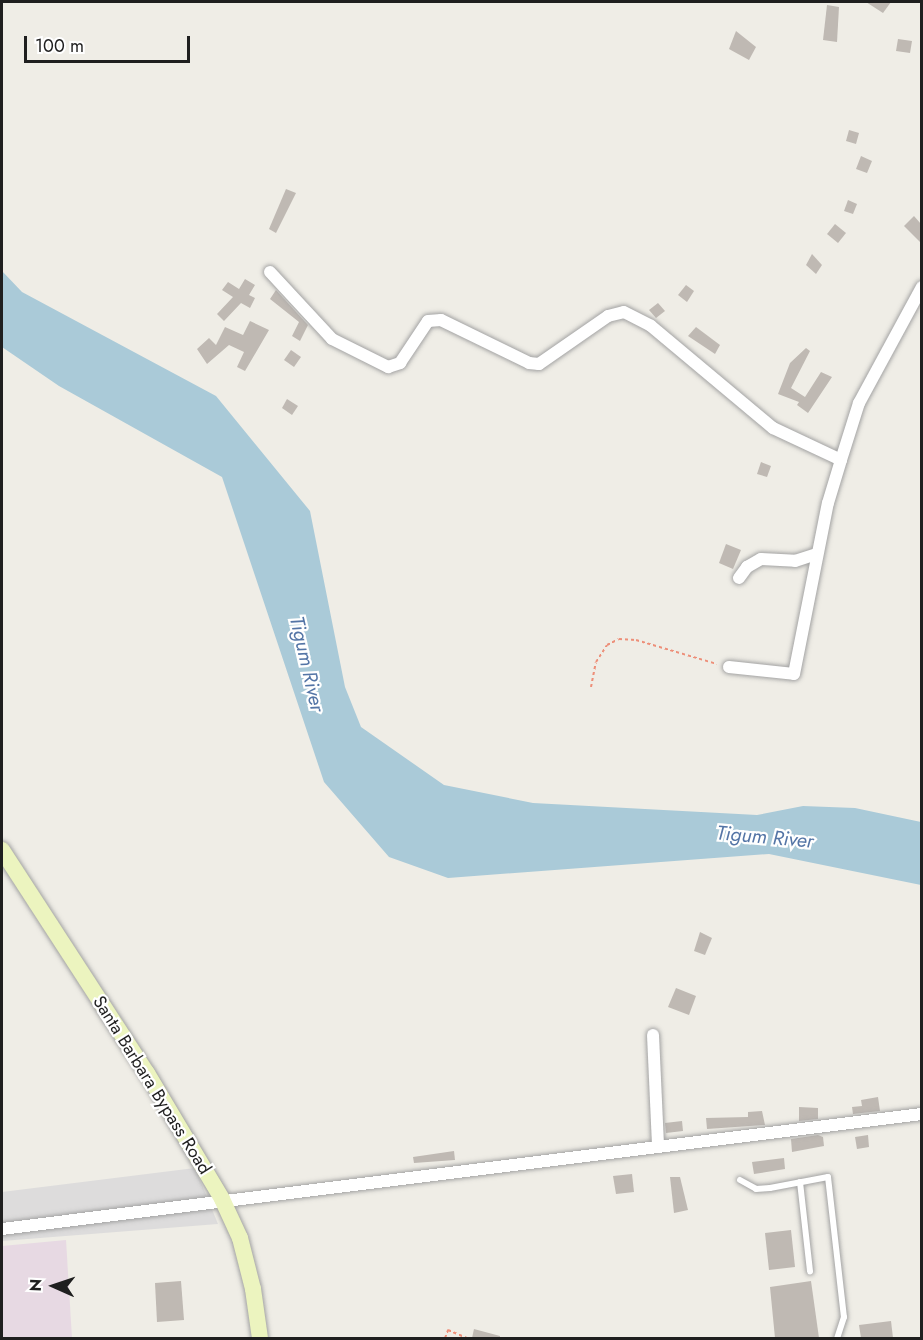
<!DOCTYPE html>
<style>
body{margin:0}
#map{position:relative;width:923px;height:1340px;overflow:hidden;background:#efede6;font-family:Jost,sans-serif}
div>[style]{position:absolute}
.residential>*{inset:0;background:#dddcdc}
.industrial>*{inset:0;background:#e7d9e3}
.water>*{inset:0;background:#aacad8}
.building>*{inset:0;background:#bfb9b3}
.path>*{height:2px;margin-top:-1px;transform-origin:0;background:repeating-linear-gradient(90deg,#ed8f79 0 3px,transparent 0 6px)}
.roads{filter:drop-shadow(0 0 2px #a3a3a3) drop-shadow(0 0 2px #a3a3a3)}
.lane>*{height:6px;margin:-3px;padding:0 3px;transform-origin:3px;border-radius:3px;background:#fff}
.street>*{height:12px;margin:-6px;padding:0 6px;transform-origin:6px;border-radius:6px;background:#fff}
.secondary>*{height:16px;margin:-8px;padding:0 8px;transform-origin:8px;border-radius:8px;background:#ecf4bf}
span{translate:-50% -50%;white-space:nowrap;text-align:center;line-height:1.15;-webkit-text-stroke:4.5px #fff;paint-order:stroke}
.street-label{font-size:18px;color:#1f1f1f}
.water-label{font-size:20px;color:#5475a6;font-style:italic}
.frame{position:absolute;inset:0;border:3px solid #1f1f1f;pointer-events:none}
.north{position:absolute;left:24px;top:1256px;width:60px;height:60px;-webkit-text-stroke:4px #fff;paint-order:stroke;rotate:273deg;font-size:16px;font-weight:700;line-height:24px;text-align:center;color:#1f1f1f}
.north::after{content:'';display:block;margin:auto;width:21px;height:27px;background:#1f1f1f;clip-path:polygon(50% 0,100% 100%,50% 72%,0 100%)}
.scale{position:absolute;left:24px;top:36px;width:166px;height:27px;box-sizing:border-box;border:3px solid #1f1f1f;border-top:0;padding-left:8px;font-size:18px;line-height:21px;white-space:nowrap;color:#1f1f1f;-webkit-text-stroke:4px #fff;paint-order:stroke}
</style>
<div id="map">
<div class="residential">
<div style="clip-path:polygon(195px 1168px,218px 1224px,2px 1241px,2px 1192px)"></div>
</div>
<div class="industrial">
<div style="clip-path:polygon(66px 1240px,72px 1338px,2px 1338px,2px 1246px)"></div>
</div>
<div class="water">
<div style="clip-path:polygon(2px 271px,22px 292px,216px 396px,310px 511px,345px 687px,361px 727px,444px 785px,533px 803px,757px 815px,803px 806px,855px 808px,921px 822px,921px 885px,769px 854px,448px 878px,389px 857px,324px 782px,222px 477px,59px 386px,2px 347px)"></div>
</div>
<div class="building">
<div style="clip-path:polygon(866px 2px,891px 2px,883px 13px)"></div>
<div style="clip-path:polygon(827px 5px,839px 7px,837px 42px,823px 40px)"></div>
<div style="clip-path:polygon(736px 31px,756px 47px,749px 60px,729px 49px)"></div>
<div style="clip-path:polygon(898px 39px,912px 41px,910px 53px,896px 51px)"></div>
<div style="clip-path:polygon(849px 130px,859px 133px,856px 144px,846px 141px)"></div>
<div style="clip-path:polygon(861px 156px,872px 161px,867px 173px,856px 169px)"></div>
<div style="clip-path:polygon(286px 189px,296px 193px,276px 233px,269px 229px)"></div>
<div style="clip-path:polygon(848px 200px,857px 204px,853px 214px,844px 211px)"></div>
<div style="clip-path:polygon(914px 216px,921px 224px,921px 243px,904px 226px)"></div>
<div style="clip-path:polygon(835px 224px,846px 233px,838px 243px,827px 234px)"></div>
<div style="clip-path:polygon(812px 254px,822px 265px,816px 274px,806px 265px)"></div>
<div style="clip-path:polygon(245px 279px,255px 285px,249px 295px,255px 298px,250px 308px,241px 303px,224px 321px,217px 314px,233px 297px,222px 290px,228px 282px,239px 289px)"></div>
<div style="clip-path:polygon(686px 285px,694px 291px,687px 302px,678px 295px)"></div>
<div style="clip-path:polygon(276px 290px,308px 325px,300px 341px,292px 336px,299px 322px,270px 299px)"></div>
<div style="clip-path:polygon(658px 303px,665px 311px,656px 318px,649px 310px)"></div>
<div style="clip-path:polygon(250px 321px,269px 330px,245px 371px,237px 367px,244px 352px,229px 345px,207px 364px,197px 349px,209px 338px,216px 345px,225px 327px,243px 335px)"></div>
<div style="clip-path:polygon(696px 327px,720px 345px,715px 354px,688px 336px)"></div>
<div style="clip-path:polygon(806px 348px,810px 351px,791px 388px,805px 397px,821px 372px,832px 377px,808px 413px,797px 405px,799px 402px,778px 394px,790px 363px)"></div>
<div style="clip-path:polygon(291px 350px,301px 357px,294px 367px,284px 360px)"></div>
<div style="clip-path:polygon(287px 399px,298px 406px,292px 415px,282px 408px)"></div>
<div style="clip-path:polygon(761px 462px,771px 466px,767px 477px,757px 474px)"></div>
<div style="clip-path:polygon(726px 544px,741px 550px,733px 569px,719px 563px)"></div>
<div style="clip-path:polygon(700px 932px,712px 938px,705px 955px,694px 951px)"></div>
<div style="clip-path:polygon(676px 988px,696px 996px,689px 1015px,668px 1007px)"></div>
<div style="clip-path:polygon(878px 1097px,880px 1111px,853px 1114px,852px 1107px,862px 1106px,861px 1100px)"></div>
<div style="clip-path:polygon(799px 1107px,818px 1108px,818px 1119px,799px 1121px)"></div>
<div style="clip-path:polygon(762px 1111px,765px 1125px,707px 1129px,706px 1118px,748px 1117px,748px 1112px)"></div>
<div style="clip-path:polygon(682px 1121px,683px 1131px,666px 1133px,665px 1123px)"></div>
<div style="clip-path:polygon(818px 1135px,823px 1137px,824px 1146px,792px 1152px,791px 1139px)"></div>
<div style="clip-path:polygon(868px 1135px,869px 1147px,857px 1149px,855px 1137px)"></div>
<div style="clip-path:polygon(454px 1151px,455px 1160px,414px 1163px,413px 1157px)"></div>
<div style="clip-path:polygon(784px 1158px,785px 1169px,754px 1174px,752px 1162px)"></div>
<div style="clip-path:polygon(632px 1174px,634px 1192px,616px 1194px,613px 1176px)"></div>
<div style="clip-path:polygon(670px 1177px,680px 1177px,688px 1210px,674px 1213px)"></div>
<div style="clip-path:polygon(791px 1230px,795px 1267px,769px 1270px,765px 1233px)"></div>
<div style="clip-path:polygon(181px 1281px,184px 1320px,157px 1322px,155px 1283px)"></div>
<div style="clip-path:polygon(811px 1281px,819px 1338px,775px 1338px,770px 1287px)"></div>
<div style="clip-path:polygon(891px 1321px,893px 1338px,861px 1338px,859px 1325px)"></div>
<div style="clip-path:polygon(474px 1329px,500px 1336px,500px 1338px,472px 1338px)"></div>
</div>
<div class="path">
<div style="left:591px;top:687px;width:25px;rotate:-79deg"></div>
<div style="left:596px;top:662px;width:20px;rotate:-57deg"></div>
<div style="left:607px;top:645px;width:13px;rotate:-27deg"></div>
<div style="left:619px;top:639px;width:17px;rotate:3deg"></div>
<div style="left:636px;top:640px;width:84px;rotate:16.5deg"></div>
<div style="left:445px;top:1338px;width:9px;rotate:-69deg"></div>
<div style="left:448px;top:1330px;width:21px;rotate:23deg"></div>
</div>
<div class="roads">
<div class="lane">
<div style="left:740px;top:1180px;width:18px;rotate:29deg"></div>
<div style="left:756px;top:1189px;width:14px;rotate:-4deg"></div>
<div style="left:770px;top:1188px;width:59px;rotate:-10.7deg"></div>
<div style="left:828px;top:1177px;width:141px;rotate:83.5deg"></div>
<div style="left:844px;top:1317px;width:22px;rotate:108deg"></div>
<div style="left:800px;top:1182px;width:90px;rotate:83.6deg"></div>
</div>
<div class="street">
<div style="left:270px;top:272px;width:91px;rotate:47.2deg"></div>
<div style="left:332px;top:339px;width:63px;rotate:26.6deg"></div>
<div style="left:388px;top:367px;width:13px;rotate:-18deg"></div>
<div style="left:400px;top:363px;width:50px;rotate:-56.3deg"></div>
<div style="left:428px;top:321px;width:13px;rotate:-4deg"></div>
<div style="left:441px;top:320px;width:98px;rotate:26deg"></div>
<div style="left:529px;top:363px;width:10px;rotate:6deg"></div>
<div style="left:539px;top:364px;width:84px;rotate:-34.8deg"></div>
<div style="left:608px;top:316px;width:16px;rotate:-14deg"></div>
<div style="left:624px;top:312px;width:30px;rotate:27deg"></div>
<div style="left:651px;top:326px;width:159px;rotate:39.9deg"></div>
<div style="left:773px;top:428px;width:75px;rotate:25.2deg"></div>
<div style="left:841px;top:460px;width:60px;rotate:-72.5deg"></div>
<div style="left:859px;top:403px;width:132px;rotate:-61.5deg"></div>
<div style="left:739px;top:578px;width:14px;rotate:-54deg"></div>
<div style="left:747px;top:567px;width:16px;rotate:-30deg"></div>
<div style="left:761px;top:559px;width:34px;rotate:3deg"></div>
<div style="left:795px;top:561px;width:23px;rotate:-18deg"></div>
<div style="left:729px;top:667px;width:65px;rotate:6.1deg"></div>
<div style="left:794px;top:674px;width:174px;rotate:-78.8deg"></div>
<div style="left:828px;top:503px;width:45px;rotate:-73.2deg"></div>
<div style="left:653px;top:1035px;width:111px;rotate:87.4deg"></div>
<div style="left:2px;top:1229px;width:927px;rotate:-7.13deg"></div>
</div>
<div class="secondary">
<div style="left:2px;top:850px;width:266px;rotate:57deg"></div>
<div style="left:147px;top:1073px;width:147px;rotate:59.2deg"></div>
<div style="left:222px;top:1199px;width:43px;rotate:65.2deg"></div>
<div style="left:240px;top:1238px;width:53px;rotate:75.7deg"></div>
<div style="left:253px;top:1289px;width:49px;rotate:81.9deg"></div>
</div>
</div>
<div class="street-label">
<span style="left:152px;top:1085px;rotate:58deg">Santa Barbara Bypass Road</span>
</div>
<div class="water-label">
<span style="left:307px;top:664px;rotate:77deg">Tigum River</span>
<span style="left:765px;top:837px;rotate:5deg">Tigum River</span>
</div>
<div class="frame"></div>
<div class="north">N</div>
<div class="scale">100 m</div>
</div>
